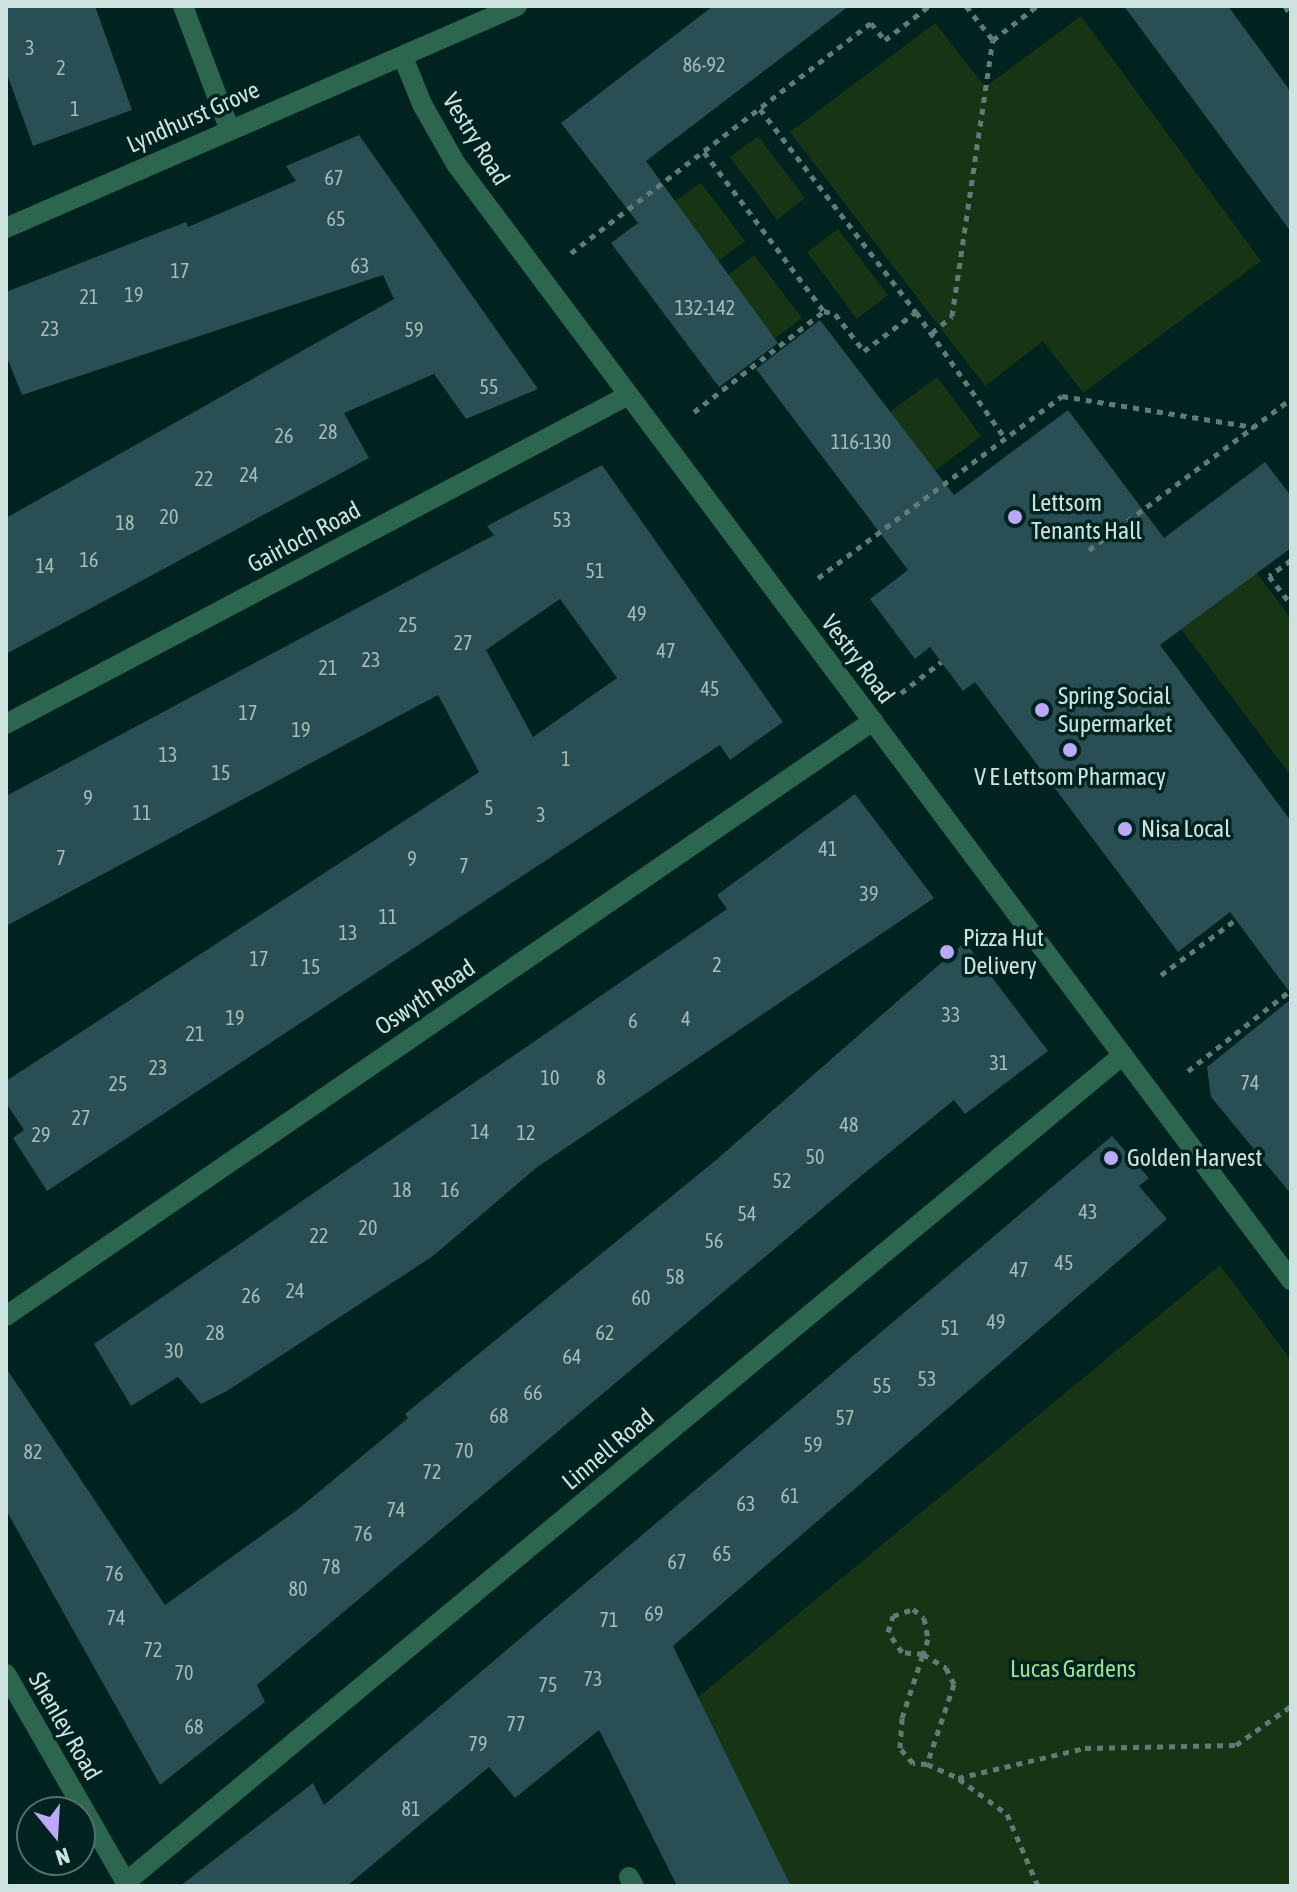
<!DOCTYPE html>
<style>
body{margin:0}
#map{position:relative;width:1297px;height:1892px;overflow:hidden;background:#002320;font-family:"Asap Condensed",sans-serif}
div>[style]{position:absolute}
.green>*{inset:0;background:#173515}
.building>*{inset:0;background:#294e54}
.path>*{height:5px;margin-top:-2.5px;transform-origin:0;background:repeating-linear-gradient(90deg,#607c79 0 6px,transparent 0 12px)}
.minor>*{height:20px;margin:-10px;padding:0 10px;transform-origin:10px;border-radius:10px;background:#2c664e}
.dots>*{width:22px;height:22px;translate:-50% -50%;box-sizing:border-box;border:4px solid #002320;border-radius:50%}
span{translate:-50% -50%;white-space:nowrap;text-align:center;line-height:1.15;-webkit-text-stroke:7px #002320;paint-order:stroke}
.number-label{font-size:20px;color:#a5bdbc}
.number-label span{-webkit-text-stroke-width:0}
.street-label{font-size:24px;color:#cee2df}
.poi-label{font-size:24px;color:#cee2df}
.left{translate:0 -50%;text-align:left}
.park-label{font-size:24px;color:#99e291}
.frame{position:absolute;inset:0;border:8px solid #cee2df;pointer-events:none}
.north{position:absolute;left:16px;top:1796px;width:80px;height:80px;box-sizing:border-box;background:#002320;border:2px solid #526f6c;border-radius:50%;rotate:162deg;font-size:22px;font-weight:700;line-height:32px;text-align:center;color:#cee2df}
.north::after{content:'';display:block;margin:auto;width:28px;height:36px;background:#bca9f5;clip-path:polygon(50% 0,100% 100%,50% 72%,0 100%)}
</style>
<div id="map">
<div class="green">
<div style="clip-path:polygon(1081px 16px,1261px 261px,1083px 393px,1043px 341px,985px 386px,790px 132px,935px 23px,985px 87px)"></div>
<div style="clip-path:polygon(758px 136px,805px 198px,777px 220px,730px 157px)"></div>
<div style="clip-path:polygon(701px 183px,745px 241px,717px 262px,672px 203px)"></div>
<div style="clip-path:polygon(838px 229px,888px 295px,857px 319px,807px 252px)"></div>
<div style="clip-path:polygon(754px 255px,802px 318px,774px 339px,727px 276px)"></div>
<div style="clip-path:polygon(937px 377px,981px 436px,935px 471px,890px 412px)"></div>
<div style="clip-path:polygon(1257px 573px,1291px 619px,1291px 776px,1181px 629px)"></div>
<div style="clip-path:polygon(1220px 1265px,1291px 1360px,1291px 1886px,791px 1886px,698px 1697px)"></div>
</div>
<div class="building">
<div style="clip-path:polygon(6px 6px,95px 6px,132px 110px,33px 146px,6px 71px)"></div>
<div style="clip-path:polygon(713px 6px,849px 6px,646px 161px,778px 343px,719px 387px,611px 243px,638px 223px,561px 123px)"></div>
<div style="clip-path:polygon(1124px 6px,1228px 6px,1291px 92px,1291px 232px)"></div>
<div style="clip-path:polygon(359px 135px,538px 389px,466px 419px,434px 374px,344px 413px,369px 458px,6px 654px,6px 518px,394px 299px,383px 275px,22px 395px,6px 355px,6px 292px,186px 222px,188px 227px,296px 181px,286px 166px)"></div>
<div style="clip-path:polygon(820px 320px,954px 495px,1068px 410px,1164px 538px,1265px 462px,1291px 496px,1291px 548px,1160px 645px,1291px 821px,1291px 994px,1230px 912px,1178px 952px,975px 682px,963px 691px,930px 647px,915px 659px,870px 599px,908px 570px,756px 369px)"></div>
<div style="clip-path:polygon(evenodd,602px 465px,783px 722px,730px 760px,720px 745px,47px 1191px,13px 1138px,24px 1130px,6px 1103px,6px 1081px,479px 772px,438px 695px,6px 926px,6px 796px,494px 535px,487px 526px,602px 465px,560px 599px,617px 678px,533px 737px,486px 650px,560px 599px)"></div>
<div style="clip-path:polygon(855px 794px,934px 898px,536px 1168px,433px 1256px,227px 1391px,201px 1404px,178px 1377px,131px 1406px,94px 1344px,727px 909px,717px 895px)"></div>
<div style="clip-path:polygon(965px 942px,1048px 1051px,965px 1114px,954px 1100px,861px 1176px,257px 1685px,265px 1702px,160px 1785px,6px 1510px,6px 1368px,165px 1605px,297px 1510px,408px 1418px,405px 1414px,716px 1160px)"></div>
<div style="clip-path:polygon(1291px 999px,1291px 1194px,1211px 1097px,1207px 1067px)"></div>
<div style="clip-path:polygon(1112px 1136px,1149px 1178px,1139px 1186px,1167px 1219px,673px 1646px,791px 1886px,677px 1886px,599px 1730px,515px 1798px,489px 1767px,347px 1886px,180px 1886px,313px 1783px,324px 1805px)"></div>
</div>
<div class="path">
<div style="left:966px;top:6px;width:43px;rotate:51.5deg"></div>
<div style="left:1285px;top:6px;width:11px;rotate:56deg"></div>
<div style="left:760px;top:109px;width:256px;rotate:52.5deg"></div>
<div style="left:916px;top:312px;width:154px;rotate:54.8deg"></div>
<div style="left:704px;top:152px;width:199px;rotate:53deg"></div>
<div style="left:824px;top:311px;width:11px;rotate:15deg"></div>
<div style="left:835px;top:314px;width:47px;rotate:51.9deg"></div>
<div style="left:864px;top:351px;width:65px;rotate:-36.9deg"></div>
<div style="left:571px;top:253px;width:378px;rotate:-37.5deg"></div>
<div style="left:871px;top:23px;width:22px;rotate:51deg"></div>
<div style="left:885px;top:40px;width:56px;rotate:-37.7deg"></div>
<div style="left:932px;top:333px;width:26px;rotate:-40deg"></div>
<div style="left:952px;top:316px;width:279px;rotate:-81.6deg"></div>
<div style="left:993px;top:40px;width:56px;rotate:-37.7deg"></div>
<div style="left:694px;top:412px;width:165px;rotate:-37.8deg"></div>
<div style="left:1089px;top:550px;width:252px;rotate:-36.8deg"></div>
<div style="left:1291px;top:560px;width:27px;rotate:144deg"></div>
<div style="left:1269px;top:576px;width:36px;rotate:52deg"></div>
<div style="left:818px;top:578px;width:304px;rotate:-36.7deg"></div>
<div style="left:1062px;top:396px;width:194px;rotate:9.2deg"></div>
<div style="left:901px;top:693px;width:51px;rotate:-37.8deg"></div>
<div style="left:1161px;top:975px;width:92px;rotate:-36.6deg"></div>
<div style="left:1188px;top:1071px;width:131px;rotate:-38.2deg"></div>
<div style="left:913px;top:1609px;width:14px;rotate:39deg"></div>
<div style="left:924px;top:1618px;width:21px;rotate:79deg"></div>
<div style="left:928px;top:1639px;width:16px;rotate:108deg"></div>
<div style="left:923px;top:1654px;width:21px;rotate:-175deg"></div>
<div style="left:902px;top:1652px;width:24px;rotate:-125deg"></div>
<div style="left:888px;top:1632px;width:17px;rotate:-73deg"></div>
<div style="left:893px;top:1616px;width:21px;rotate:-19deg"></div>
<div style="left:923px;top:1654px;width:27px;rotate:31deg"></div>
<div style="left:946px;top:1668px;width:18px;rotate:63deg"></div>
<div style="left:954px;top:1684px;width:84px;rotate:108.6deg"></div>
<div style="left:927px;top:1764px;width:14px;rotate:-176deg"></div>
<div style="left:913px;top:1763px;width:20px;rotate:-131deg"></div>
<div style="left:900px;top:1748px;width:30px;rotate:-86deg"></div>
<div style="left:902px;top:1718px;width:67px;rotate:-71.8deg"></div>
<div style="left:927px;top:1764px;width:34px;rotate:24deg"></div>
<div style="left:958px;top:1778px;width:130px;rotate:-13.3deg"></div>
<div style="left:1085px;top:1748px;width:151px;rotate:-1.1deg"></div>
<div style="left:1236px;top:1745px;width:67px;rotate:-35.3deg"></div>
<div style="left:959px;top:1779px;width:59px;rotate:36.1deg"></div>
<div style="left:1007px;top:1814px;width:78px;rotate:66.7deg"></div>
</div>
<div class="minor">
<div style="left:183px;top:6px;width:130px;rotate:69.3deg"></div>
<div style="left:403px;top:57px;width:51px;rotate:68deg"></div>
<div style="left:422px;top:104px;width:69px;rotate:60.5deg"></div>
<div style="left:456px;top:164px;width:1394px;rotate:53.2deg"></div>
<div style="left:6px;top:228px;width:557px;rotate:-23.48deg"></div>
<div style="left:6px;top:724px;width:700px;rotate:-27.85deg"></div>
<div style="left:6px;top:1316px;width:1052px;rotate:-34.46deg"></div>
<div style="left:6px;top:1674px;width:245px;rotate:60.1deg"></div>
<div style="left:629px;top:1877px;width:10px;rotate:61deg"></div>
<div style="left:126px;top:1882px;width:1295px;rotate:-39.68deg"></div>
</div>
<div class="dots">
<div style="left:1015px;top:517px;background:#bca9f5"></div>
<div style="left:1042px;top:710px;background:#bca9f5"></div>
<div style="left:1070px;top:750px;background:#bca9f5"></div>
<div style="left:1125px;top:829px;background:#bca9f5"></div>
<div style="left:947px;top:952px;background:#bca9f5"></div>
<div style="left:1111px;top:1158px;background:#bca9f5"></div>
</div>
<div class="number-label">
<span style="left:30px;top:47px">3</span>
<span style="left:704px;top:64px">86-92</span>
<span style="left:61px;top:67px">2</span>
<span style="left:75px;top:108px">1</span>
<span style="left:334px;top:177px">67</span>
<span style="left:336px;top:218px">65</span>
<span style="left:360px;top:265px">63</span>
<span style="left:180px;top:270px">17</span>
<span style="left:134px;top:294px">19</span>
<span style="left:89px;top:296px">21</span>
<span style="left:705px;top:307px">132-142</span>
<span style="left:50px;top:328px">23</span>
<span style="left:414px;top:329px">59</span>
<span style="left:489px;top:386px">55</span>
<span style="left:328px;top:431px">28</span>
<span style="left:284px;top:435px">26</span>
<span style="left:861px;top:441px">116-130</span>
<span style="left:249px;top:474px">24</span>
<span style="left:204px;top:478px">22</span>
<span style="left:169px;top:516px">20</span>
<span style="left:562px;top:519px">53</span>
<span style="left:125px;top:522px">18</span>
<span style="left:89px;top:559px">16</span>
<span style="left:45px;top:565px">14</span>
<span style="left:595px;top:570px">51</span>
<span style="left:637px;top:613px">49</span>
<span style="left:408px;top:624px">25</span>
<span style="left:463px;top:642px">27</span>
<span style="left:666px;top:650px">47</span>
<span style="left:371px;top:659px">23</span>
<span style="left:328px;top:667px">21</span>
<span style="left:710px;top:688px">45</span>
<span style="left:248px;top:712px">17</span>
<span style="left:301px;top:729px">19</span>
<span style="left:168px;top:754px">13</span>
<span style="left:566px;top:758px">1</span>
<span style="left:221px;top:772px">15</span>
<span style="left:88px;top:797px">9</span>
<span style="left:489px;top:807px">5</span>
<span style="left:142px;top:812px">11</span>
<span style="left:541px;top:814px">3</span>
<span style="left:828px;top:848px">41</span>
<span style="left:61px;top:857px">7</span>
<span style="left:412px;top:858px">9</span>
<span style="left:464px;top:865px">7</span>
<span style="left:869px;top:893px">39</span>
<span style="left:388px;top:916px">11</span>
<span style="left:348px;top:932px">13</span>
<span style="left:259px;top:958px">17</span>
<span style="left:717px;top:964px">2</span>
<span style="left:311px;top:966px">15</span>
<span style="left:951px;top:1014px">33</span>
<span style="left:235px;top:1017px">19</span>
<span style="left:686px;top:1018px">4</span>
<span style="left:633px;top:1020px">6</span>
<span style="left:195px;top:1033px">21</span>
<span style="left:999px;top:1062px">31</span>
<span style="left:158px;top:1067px">23</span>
<span style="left:550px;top:1077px">10</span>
<span style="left:601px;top:1077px">8</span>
<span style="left:1250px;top:1082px">74</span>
<span style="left:118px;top:1083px">25</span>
<span style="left:81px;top:1117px">27</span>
<span style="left:849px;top:1124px">48</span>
<span style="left:480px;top:1131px">14</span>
<span style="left:526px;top:1132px">12</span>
<span style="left:41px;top:1134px">29</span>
<span style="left:815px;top:1156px">50</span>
<span style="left:782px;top:1180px">52</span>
<span style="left:402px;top:1189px">18</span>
<span style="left:450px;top:1189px">16</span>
<span style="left:1088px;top:1211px">43</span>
<span style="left:747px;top:1213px">54</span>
<span style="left:368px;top:1227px">20</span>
<span style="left:319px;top:1235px">22</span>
<span style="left:714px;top:1240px">56</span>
<span style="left:1064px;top:1262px">45</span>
<span style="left:1019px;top:1269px">47</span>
<span style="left:675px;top:1276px">58</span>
<span style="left:295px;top:1290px">24</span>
<span style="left:251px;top:1295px">26</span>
<span style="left:641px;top:1297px">60</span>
<span style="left:996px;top:1321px">49</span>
<span style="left:950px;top:1327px">51</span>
<span style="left:215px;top:1332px">28</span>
<span style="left:605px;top:1332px">62</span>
<span style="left:174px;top:1350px">30</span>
<span style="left:572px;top:1356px">64</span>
<span style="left:927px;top:1378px">53</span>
<span style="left:882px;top:1385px">55</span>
<span style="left:533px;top:1392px">66</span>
<span style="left:499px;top:1415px">68</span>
<span style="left:845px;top:1417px">57</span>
<span style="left:813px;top:1444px">59</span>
<span style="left:464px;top:1450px">70</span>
<span style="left:33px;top:1451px">82</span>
<span style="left:432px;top:1471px">72</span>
<span style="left:790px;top:1495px">61</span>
<span style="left:746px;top:1503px">63</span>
<span style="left:396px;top:1509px">74</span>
<span style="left:363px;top:1533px">76</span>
<span style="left:722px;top:1553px">65</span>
<span style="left:677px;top:1561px">67</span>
<span style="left:331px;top:1566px">78</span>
<span style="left:114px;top:1573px">76</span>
<span style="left:298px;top:1588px">80</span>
<span style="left:654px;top:1613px">69</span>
<span style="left:116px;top:1617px">74</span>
<span style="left:609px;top:1619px">71</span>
<span style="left:153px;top:1649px">72</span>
<span style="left:184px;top:1672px">70</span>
<span style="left:593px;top:1678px">73</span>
<span style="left:548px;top:1684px">75</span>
<span style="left:516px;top:1723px">77</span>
<span style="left:194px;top:1726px">68</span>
<span style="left:478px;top:1743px">79</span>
<span style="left:411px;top:1808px">81</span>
</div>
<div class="street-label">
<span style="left:193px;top:117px;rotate:-24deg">Lyndhurst Grove</span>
<span style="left:476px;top:139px;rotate:58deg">Vestry Road</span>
<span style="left:304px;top:537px;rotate:-28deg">Gairloch Road</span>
<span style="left:858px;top:659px;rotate:53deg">Vestry Road</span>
<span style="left:425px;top:997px;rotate:-34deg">Oswyth Road</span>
<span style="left:608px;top:1449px;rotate:-40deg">Linnell Road</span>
<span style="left:65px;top:1726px;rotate:60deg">Shenley Road</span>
</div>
<div class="poi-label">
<span class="left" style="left:1031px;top:517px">Lettsom<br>Tenants Hall</span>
<span class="left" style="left:1058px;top:710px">Spring Social<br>Supermarket</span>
<span style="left:1070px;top:777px">V E Lettsom Pharmacy</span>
<span class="left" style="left:1141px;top:829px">Nisa Local</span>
<span class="left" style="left:963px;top:952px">Pizza Hut<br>Delivery</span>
<span class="left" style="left:1127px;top:1158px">Golden Harvest</span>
</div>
<div class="park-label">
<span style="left:1073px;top:1669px">Lucas Gardens</span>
</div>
<div class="frame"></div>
<div class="north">N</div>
</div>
